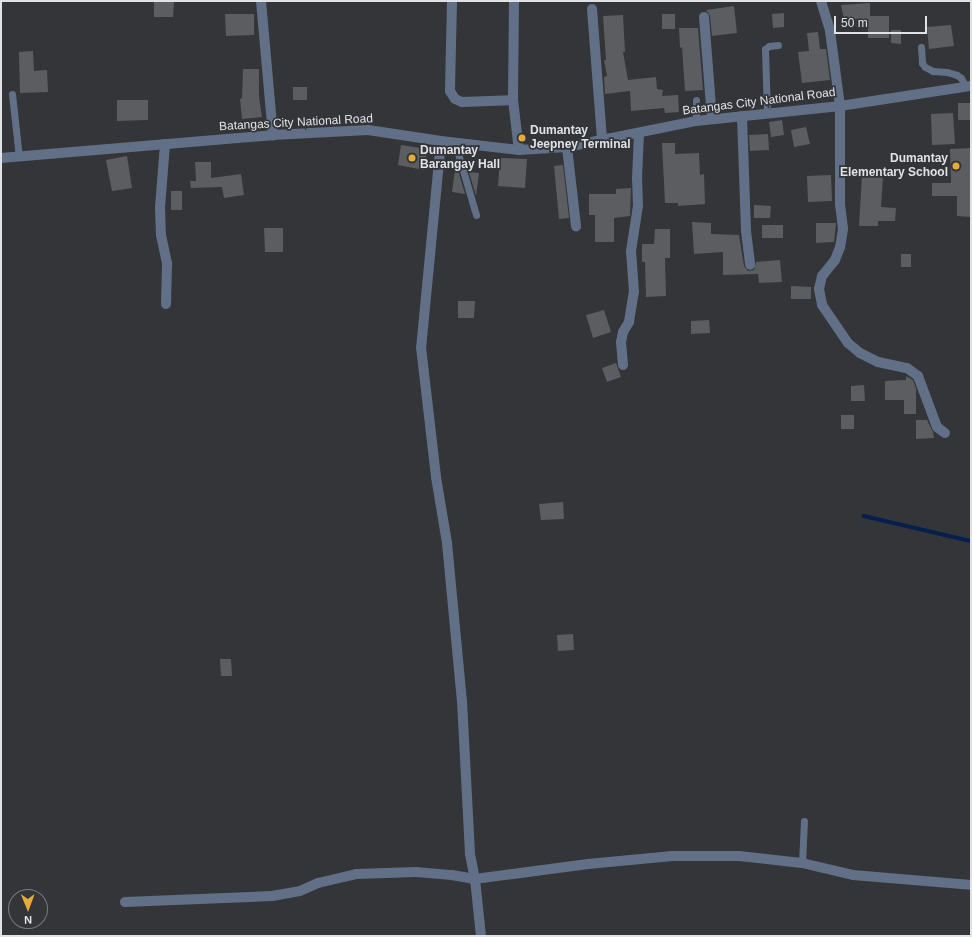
<!DOCTYPE html>
<style>
body{margin:0}
#map{position:relative;width:972px;height:937px;overflow:hidden;background:#333539;font-family:Arial,sans-serif}
div>[style]{position:absolute}
.stream>*{height:3.5px;margin:-1.75px;padding:0 1.75px;transform-origin:1.75px;border-radius:1.75px;background:#05204d}
.building>*{inset:0;background:#5b5d61}
.service>*{height:7px;margin:-3.5px;padding:0 3.5px;transform-origin:3.5px;border-radius:3.5px;background:#617087}
.minor>*{height:10px;margin:-5px;padding:0 5px;transform-origin:5px;border-radius:5px;background:#617087}
.tertiary>*{height:10px;margin:-5px;padding:0 5px;transform-origin:5px;border-radius:5px;background:#617087}
.dots>*{width:11px;height:11px;translate:-50% -50%;box-sizing:border-box;border:2px solid #333539;border-radius:50%}
span{translate:-50% -50%;white-space:nowrap;text-align:center;line-height:1.15;-webkit-text-stroke:3.5px #333539;paint-order:stroke}
.street-label{font-size:12px;color:#e1e2e5}
.poi-label{font-size:12px;color:#e1e2e5;font-weight:700}
.left{translate:0 -50%;text-align:left}
.right{translate:-100% -50%;text-align:right}
.frame{position:absolute;inset:0;border:2px solid #e1e2e5;pointer-events:none}
.north{position:absolute;left:8px;top:889px;width:40px;height:40px;box-sizing:border-box;background:#333539;border:1px solid #797a7e;border-radius:50%;rotate:179deg;font-size:11px;font-weight:700;line-height:16px;text-align:center;color:#e1e2e5}
.north::after{content:'';display:block;margin:auto;width:14px;height:18px;background:#e7ac37;clip-path:polygon(50% 0,100% 100%,50% 72%,0 100%)}
.scale{position:absolute;left:834px;top:16px;width:93px;height:18px;box-sizing:border-box;border:2px solid #e1e2e5;border-top:0;padding-left:5px;font-size:12px;line-height:14px;white-space:nowrap;color:#e1e2e5;-webkit-text-stroke:3px #333539;paint-order:stroke}
</style>
<div id="map">
<div class="stream">
<div style="left:864px;top:516px;width:110px;rotate:13.2deg"></div>
</div>
<div class="building">
<div style="clip-path:polygon(154px 1px,174px 1px,173px 17px,154px 17px)"></div>
<div style="clip-path:polygon(870px 3px,870px 16px,889px 16px,889px 38px,868px 38px,868px 19px,844px 19px,841px 5px)"></div>
<div style="clip-path:polygon(734px 6px,737px 33px,712px 36px,710px 16px,706px 10px)"></div>
<div style="clip-path:polygon(784px 13px,784px 27px,773px 28px,772px 14px)"></div>
<div style="clip-path:polygon(225px 14px,254px 14px,254px 35px,226px 36px)"></div>
<div style="clip-path:polygon(662px 14px,675px 14px,675px 29px,662px 29px)"></div>
<div style="clip-path:polygon(623px 15px,625px 52px,623px 52px,628px 80px,656px 77px,657px 89px,663px 90px,662px 96px,678px 95px,679px 112px,665px 113px,664px 108px,631px 111px,630px 91px,605px 94px,604px 77px,607px 76px,604px 60px,606px 60px,603px 16px)"></div>
<div style="clip-path:polygon(951px 25px,954px 46px,929px 49px,927px 27px)"></div>
<div style="clip-path:polygon(679px 28px,698px 28px,703px 90px,685px 91px,682px 47px,680px 48px)"></div>
<div style="clip-path:polygon(891px 30px,901px 30px,901px 44px,891px 43px)"></div>
<div style="clip-path:polygon(818px 32px,820px 49px,826px 49px,830px 80px,802px 83px,798px 52px,809px 51px,807px 33px)"></div>
<div style="clip-path:polygon(33px 51px,34px 71px,47px 70px,48px 92px,20px 93px,19px 52px)"></div>
<div style="clip-path:polygon(243px 69px,259px 69px,259px 97px,262px 117px,242px 119px,240px 99px,242px 98px)"></div>
<div style="clip-path:polygon(293px 87px,307px 87px,307px 100px,293px 100px)"></div>
<div style="clip-path:polygon(117px 100px,148px 100px,148px 120px,117px 121px)"></div>
<div style="clip-path:polygon(958px 103px,971px 103px,971px 120px,958px 120px)"></div>
<div style="clip-path:polygon(953px 113px,955px 144px,932px 145px,931px 114px)"></div>
<div style="clip-path:polygon(782px 120px,784px 135px,771px 137px,769px 122px)"></div>
<div style="clip-path:polygon(806px 127px,810px 144px,794px 147px,791px 130px)"></div>
<div style="clip-path:polygon(768px 134px,769px 150px,750px 151px,749px 135px)"></div>
<div style="clip-path:polygon(662px 143px,675px 143px,675px 154px,699px 153px,700px 175px,704px 174px,705px 204px,678px 206px,678px 203px,665px 203px)"></div>
<div style="clip-path:polygon(401px 145px,427px 149px,424px 170px,398px 165px)"></div>
<div style="clip-path:polygon(971px 148px,971px 217px,957px 216px,957px 196px,932px 196px,932px 183px,951px 183px,950px 149px)"></div>
<div style="clip-path:polygon(127px 156px,132px 188px,112px 191px,106px 160px)"></div>
<div style="clip-path:polygon(500px 158px,527px 159px,525px 188px,498px 186px)"></div>
<div style="clip-path:polygon(195px 162px,211px 162px,211px 178px,241px 174px,244px 195px,224px 198px,222px 187px,191px 188px,190px 181px,196px 181px)"></div>
<div style="clip-path:polygon(563px 165px,569px 218px,559px 219px,554px 166px)"></div>
<div style="clip-path:polygon(455px 170px,458px 170px,465px 194px,452px 192px)"></div>
<div style="clip-path:polygon(469px 172px,479px 173px,476px 196px)"></div>
<div style="clip-path:polygon(831px 175px,832px 201px,808px 202px,807px 176px)"></div>
<div style="clip-path:polygon(862px 175px,883px 176px,881px 207px,896px 208px,895px 221px,878px 221px,878px 226px,859px 226px)"></div>
<div style="clip-path:polygon(631px 188px,630px 216px,614px 218px,614px 242px,595px 242px,595px 215px,589px 215px,589px 194px,616px 194px,616px 189px)"></div>
<div style="clip-path:polygon(171px 191px,182px 191px,182px 210px,171px 210px)"></div>
<div style="clip-path:polygon(754px 205px,771px 206px,770px 218px,754px 218px)"></div>
<div style="clip-path:polygon(692px 222px,711px 223px,711px 234px,739px 235px,744px 266px,748px 271px,754px 270px,756px 262px,780px 260px,782px 282px,759px 283px,758px 274px,723px 275px,723px 252px,694px 254px)"></div>
<div style="clip-path:polygon(816px 223px,836px 223px,834px 242px,816px 243px)"></div>
<div style="clip-path:polygon(762px 225px,783px 225px,783px 238px,762px 238px)"></div>
<div style="clip-path:polygon(264px 228px,283px 228px,283px 252px,265px 252px)"></div>
<div style="clip-path:polygon(655px 229px,670px 229px,670px 258px,665px 258px,666px 296px,646px 297px,645px 262px,642px 262px,642px 244px,654px 244px)"></div>
<div style="clip-path:polygon(901px 254px,911px 254px,911px 267px,901px 267px)"></div>
<div style="clip-path:polygon(791px 286px,811px 287px,811px 299px,791px 299px)"></div>
<div style="clip-path:polygon(458px 301px,475px 301px,474px 318px,458px 318px)"></div>
<div style="clip-path:polygon(604px 310px,611px 332px,593px 338px,586px 315px)"></div>
<div style="clip-path:polygon(709px 320px,710px 333px,691px 334px,691px 321px)"></div>
<div style="clip-path:polygon(616px 363px,621px 377px,607px 382px,602px 368px)"></div>
<div style="clip-path:polygon(906px 376px,913px 380px,916px 389px,916px 414px,904px 414px,904px 400px,885px 400px,885px 381px,906px 380px)"></div>
<div style="clip-path:polygon(864px 385px,865px 401px,851px 401px,851px 386px)"></div>
<div style="clip-path:polygon(841px 415px,854px 415px,854px 429px,841px 429px)"></div>
<div style="clip-path:polygon(916px 420px,927px 420px,933px 432px,934px 438px,916px 439px)"></div>
<div style="clip-path:polygon(563px 502px,564px 519px,541px 520px,539px 504px)"></div>
<div style="clip-path:polygon(573px 634px,574px 650px,558px 651px,557px 635px)"></div>
<div style="clip-path:polygon(220px 659px,231px 659px,232px 676px,221px 676px)"></div>
</div>
<div class="service">
<div style="left:921px;top:47px;width:16px;rotate:86deg"></div>
<div style="left:922px;top:63px;width:5px;rotate:53deg"></div>
<div style="left:925px;top:67px;width:9px;rotate:27deg"></div>
<div style="left:933px;top:71px;width:14px;rotate:4deg"></div>
<div style="left:947px;top:72px;width:10px;rotate:17deg"></div>
<div style="left:957px;top:75px;width:5px;rotate:37deg"></div>
<div style="left:961px;top:78px;width:10px;rotate:61deg"></div>
<div style="left:12px;top:94px;width:63px;rotate:83.7deg"></div>
<div style="left:767px;top:113px;width:64px;rotate:-91.8deg"></div>
<div style="left:765px;top:49px;width:5px;rotate:-37deg"></div>
<div style="left:769px;top:46px;width:9px;rotate:-6deg"></div>
<div style="left:696px;top:121px;width:21px;rotate:-90deg"></div>
<div style="left:455px;top:143px;width:75px;rotate:73.7deg"></div>
<div style="left:802px;top:863px;width:42px;rotate:-87.3deg"></div>
</div>
<div class="minor">
<div style="left:261px;top:1px;width:135px;rotate:84.9deg"></div>
<div style="left:452px;top:1px;width:90px;rotate:91.3deg"></div>
<div style="left:450px;top:91px;width:9px;rotate:58deg"></div>
<div style="left:455px;top:99px;width:8px;rotate:23deg"></div>
<div style="left:462px;top:102px;width:51px;rotate:-2.2deg"></div>
<div style="left:514px;top:1px;width:99px;rotate:90.6deg"></div>
<div style="left:513px;top:100px;width:50px;rotate:83.2deg"></div>
<div style="left:821px;top:1px;width:31px;rotate:73deg"></div>
<div style="left:830px;top:31px;width:76px;rotate:82.4deg"></div>
<div style="left:840px;top:106px;width:98px;rotate:90deg"></div>
<div style="left:840px;top:204px;width:25px;rotate:83deg"></div>
<div style="left:843px;top:229px;width:18px;rotate:99deg"></div>
<div style="left:840px;top:247px;width:14px;rotate:111deg"></div>
<div style="left:835px;top:260px;width:21px;rotate:129deg"></div>
<div style="left:822px;top:276px;width:13px;rotate:103deg"></div>
<div style="left:819px;top:289px;width:16px;rotate:79deg"></div>
<div style="left:822px;top:305px;width:46px;rotate:55.6deg"></div>
<div style="left:848px;top:343px;width:16px;rotate:40deg"></div>
<div style="left:860px;top:353px;width:20px;rotate:27deg"></div>
<div style="left:878px;top:362px;width:30px;rotate:12deg"></div>
<div style="left:907px;top:368px;width:14px;rotate:36deg"></div>
<div style="left:918px;top:376px;width:54px;rotate:69.6deg"></div>
<div style="left:937px;top:427px;width:10px;rotate:37deg"></div>
<div style="left:592px;top:9px;width:130px;rotate:85.6deg"></div>
<div style="left:704px;top:17px;width:102px;rotate:85.5deg"></div>
<div style="left:742px;top:116px;width:115px;rotate:88deg"></div>
<div style="left:746px;top:231px;width:34px;rotate:83deg"></div>
<div style="left:165px;top:144px;width:64px;rotate:94.5deg"></div>
<div style="left:160px;top:208px;width:27px;rotate:88deg"></div>
<div style="left:161px;top:235px;width:30px;rotate:78deg"></div>
<div style="left:167px;top:264px;width:40px;rotate:91.4deg"></div>
<div style="left:567px;top:147px;width:80px;rotate:83.5deg"></div>
<div style="left:623px;top:365px;width:23px;rotate:-95deg"></div>
<div style="left:621px;top:342px;width:10px;rotate:-79deg"></div>
<div style="left:623px;top:332px;width:12px;rotate:-59deg"></div>
<div style="left:629px;top:322px;width:30px;rotate:-81deg"></div>
<div style="left:634px;top:292px;width:41px;rotate:-94.2deg"></div>
<div style="left:631px;top:251px;width:46px;rotate:-81.2deg"></div>
<div style="left:638px;top:206px;width:27px;rotate:-92deg"></div>
<div style="left:637px;top:179px;width:46px;rotate:-87.5deg"></div>
<div style="left:125px;top:902px;width:147px;rotate:-2.3deg"></div>
<div style="left:272px;top:896px;width:28px;rotate:-10deg"></div>
<div style="left:300px;top:891px;width:20px;rotate:-24deg"></div>
<div style="left:318px;top:883px;width:39px;rotate:-13deg"></div>
<div style="left:356px;top:874px;width:60px;rotate:-1.9deg"></div>
<div style="left:416px;top:872px;width:36px;rotate:5deg"></div>
<div style="left:452px;top:875px;width:23px;rotate:10deg"></div>
<div style="left:475px;top:879px;width:57px;rotate:84deg"></div>
</div>
<div class="tertiary">
<div style="left:441px;top:141px;width:207px;rotate:95.5deg"></div>
<div style="left:421px;top:347px;width:131px;rotate:83.4deg"></div>
<div style="left:436px;top:477px;width:67px;rotate:80.5deg"></div>
<div style="left:447px;top:543px;width:159px;rotate:84.6deg"></div>
<div style="left:462px;top:701px;width:153px;rotate:87deg"></div>
<div style="left:470px;top:854px;width:25px;rotate:79deg"></div>
<div style="left:475px;top:879px;width:114px;rotate:-7.6deg"></div>
<div style="left:588px;top:864px;width:85px;rotate:-5.4deg"></div>
<div style="left:673px;top:856px;width:66px"></div>
<div style="left:739px;top:856px;width:63px;rotate:6.3deg"></div>
<div style="left:802px;top:863px;width:52px;rotate:13.2deg"></div>
<div style="left:853px;top:875px;width:118px;rotate:4.8deg"></div>
<div style="left:1px;top:158px;width:273px;rotate:-4.8deg"></div>
<div style="left:273px;top:135px;width:95px;rotate:-3deg"></div>
<div style="left:368px;top:130px;width:74px;rotate:8.6deg"></div>
<div style="left:441px;top:141px;width:79px;rotate:6.6deg"></div>
<div style="left:519px;top:150px;width:48px;rotate:-3.6deg"></div>
<div style="left:567px;top:147px;width:132px;rotate:-11.4deg"></div>
<div style="left:696px;top:121px;width:145px;rotate:-5.9deg"></div>
<div style="left:840px;top:106px;width:133px;rotate:-8.7deg"></div>
</div>
<div class="dots">
<div style="left:522px;top:138px;background:#e7ac37"></div>
<div style="left:412px;top:158px;background:#e7ac37"></div>
<div style="left:956px;top:166px;background:#e7ac37"></div>
</div>
<div class="street-label">
<span style="left:759px;top:102px;rotate:-7deg">Batangas City National Road</span>
<span style="left:296px;top:123px;rotate:-3deg">Batangas City National Road</span>
</div>
<div class="poi-label">
<span class="left" style="left:530px;top:138px">Dumantay<br>Jeepney Terminal</span>
<span class="left" style="left:420px;top:158px">Dumantay<br>Barangay Hall</span>
<span class="right" style="left:948px;top:166px">Dumantay<br>Elementary School</span>
</div>
<div class="frame"></div>
<div class="north">N</div>
<div class="scale">50 m</div>
</div>
